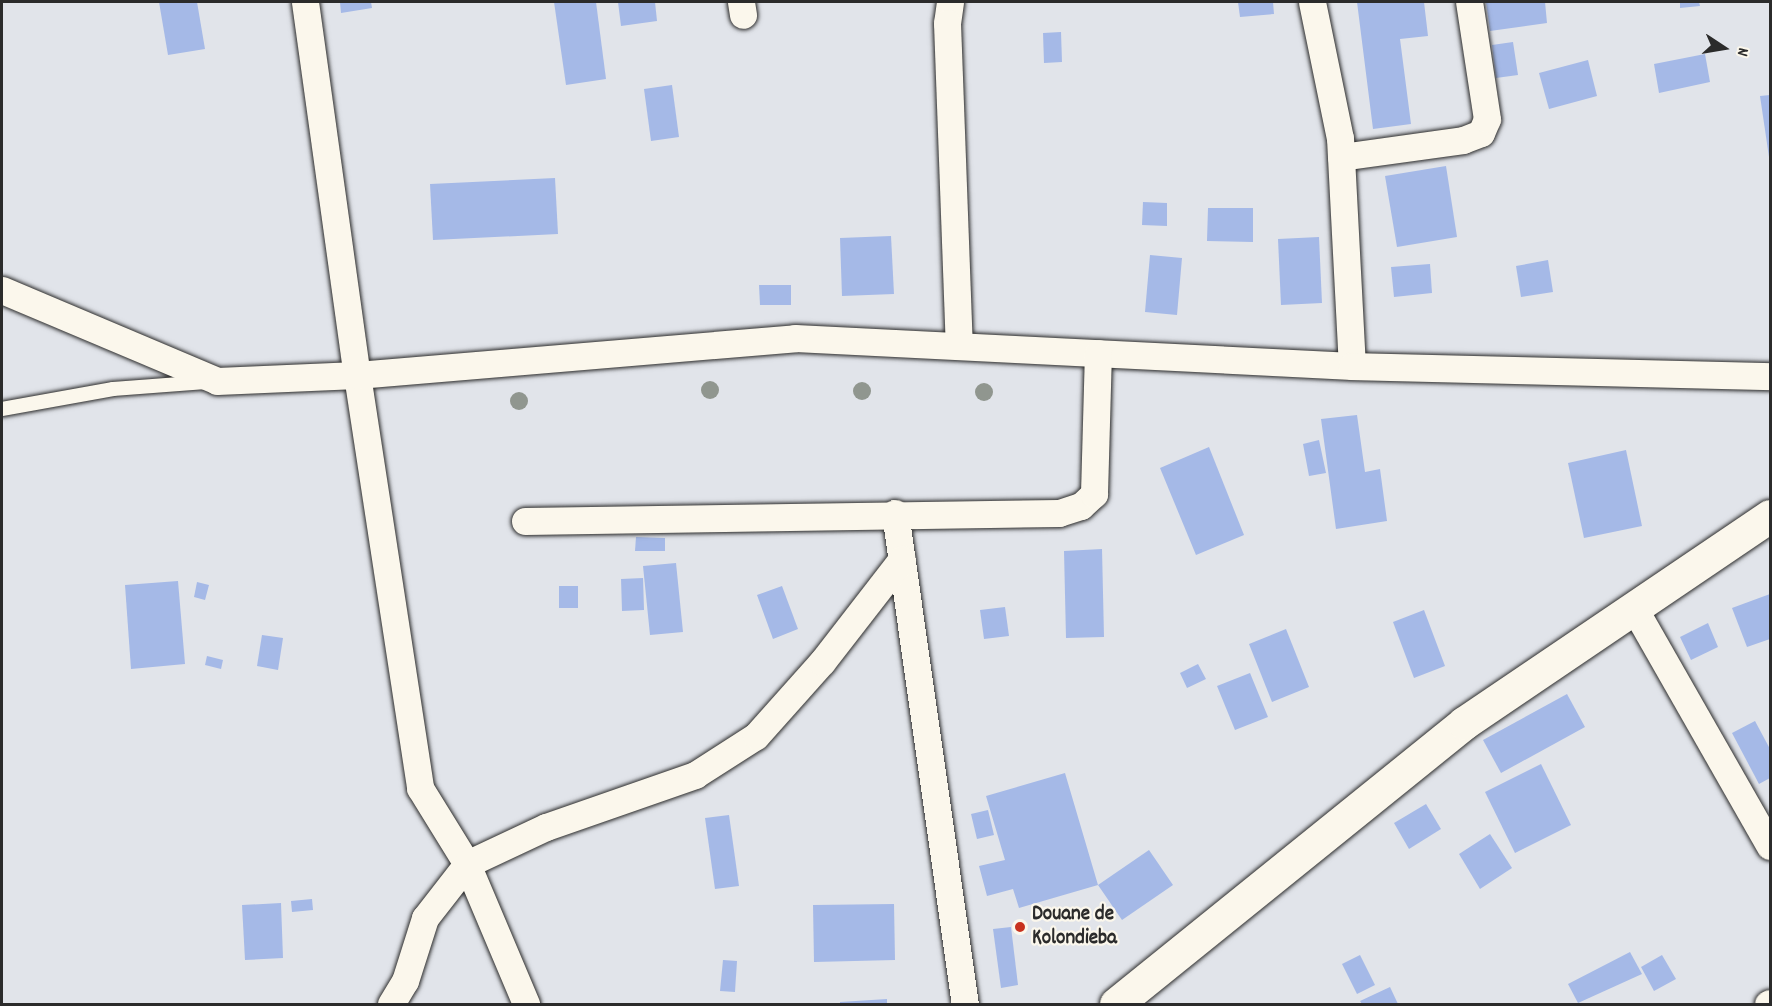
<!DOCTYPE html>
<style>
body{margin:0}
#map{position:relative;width:1772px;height:1006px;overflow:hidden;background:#e1e4ea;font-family:Dekko,sans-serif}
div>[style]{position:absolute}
.building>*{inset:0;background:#a5b9e7}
.roads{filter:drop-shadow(0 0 2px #2b2b2b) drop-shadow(0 0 2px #2b2b2b)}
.lane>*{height:14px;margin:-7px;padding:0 7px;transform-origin:7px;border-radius:7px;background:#fbf7ec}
.street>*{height:27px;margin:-13.5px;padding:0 13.5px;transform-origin:13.5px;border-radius:13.5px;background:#fbf7ec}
.primary>*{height:33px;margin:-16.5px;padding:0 16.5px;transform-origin:16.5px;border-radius:16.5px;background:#fbf7ec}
.trees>*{width:18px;height:18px;margin:-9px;border-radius:50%;background:#90968f}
.dots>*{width:16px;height:16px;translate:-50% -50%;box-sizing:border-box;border:3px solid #fbf7ec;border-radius:50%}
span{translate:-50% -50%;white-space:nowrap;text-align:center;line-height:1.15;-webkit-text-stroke:4.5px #fbf7ec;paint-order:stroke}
.poi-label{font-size:21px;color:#2b2b2b;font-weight:700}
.left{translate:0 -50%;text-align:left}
.frame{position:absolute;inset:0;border:3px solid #2b2b2b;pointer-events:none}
.north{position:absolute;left:1694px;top:18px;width:60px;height:60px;-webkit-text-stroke:4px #fbf7ec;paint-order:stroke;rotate:102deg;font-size:16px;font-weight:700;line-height:24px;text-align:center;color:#2b2b2b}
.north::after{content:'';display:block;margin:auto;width:21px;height:27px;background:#2b2b2b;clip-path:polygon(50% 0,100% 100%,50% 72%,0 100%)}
</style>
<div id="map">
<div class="building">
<div style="clip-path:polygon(159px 2px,197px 2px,205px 49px,168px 55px)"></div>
<div style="clip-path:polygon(340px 2px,371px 2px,372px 8px,341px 13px)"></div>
<div style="clip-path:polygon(554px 2px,596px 2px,606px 79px,566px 85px)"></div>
<div style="clip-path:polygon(618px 2px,655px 2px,657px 21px,621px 26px)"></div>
<div style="clip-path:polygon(1238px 2px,1273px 2px,1274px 14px,1240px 17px)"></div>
<div style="clip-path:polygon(1357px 2px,1424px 2px,1428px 36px,1400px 39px,1411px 124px,1373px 129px)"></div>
<div style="clip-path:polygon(1486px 2px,1545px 2px,1547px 23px,1490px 31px)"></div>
<div style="clip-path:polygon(1680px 2px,1699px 2px,1700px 6px,1680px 8px)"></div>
<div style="clip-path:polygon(1061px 32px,1062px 62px,1044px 63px,1043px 33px)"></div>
<div style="clip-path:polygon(1513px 42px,1518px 75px,1496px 78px,1492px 45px)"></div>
<div style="clip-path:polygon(1705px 54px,1710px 82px,1659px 93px,1654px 64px)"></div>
<div style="clip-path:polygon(1588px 60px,1597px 96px,1549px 109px,1539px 73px)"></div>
<div style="clip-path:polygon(672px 85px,679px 137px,651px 141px,644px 89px)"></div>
<div style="clip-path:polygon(1770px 95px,1770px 156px,1769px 157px,1760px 96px)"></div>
<div style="clip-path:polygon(1446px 166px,1457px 237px,1397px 247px,1385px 176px)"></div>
<div style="clip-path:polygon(555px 178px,558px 234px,433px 240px,430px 184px)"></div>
<div style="clip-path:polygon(1143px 202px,1167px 203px,1167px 226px,1142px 225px)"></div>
<div style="clip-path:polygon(1208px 208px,1253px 208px,1253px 242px,1207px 241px)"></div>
<div style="clip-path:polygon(891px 236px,894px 294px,842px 296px,840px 238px)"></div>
<div style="clip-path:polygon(1319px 237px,1322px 303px,1281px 305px,1278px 239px)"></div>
<div style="clip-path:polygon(1150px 255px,1182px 258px,1177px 315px,1145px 312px)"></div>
<div style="clip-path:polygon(1548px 260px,1553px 292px,1521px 297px,1516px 266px)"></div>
<div style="clip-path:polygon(1430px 264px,1432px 293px,1394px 297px,1391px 267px)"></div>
<div style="clip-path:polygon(759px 285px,791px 285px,791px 305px,760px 305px)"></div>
<div style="clip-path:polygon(1357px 415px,1365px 472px,1380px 469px,1387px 521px,1336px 529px,1321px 419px)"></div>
<div style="clip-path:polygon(1319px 440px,1326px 473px,1309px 476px,1303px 444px)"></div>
<div style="clip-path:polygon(1209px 447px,1244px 535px,1196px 555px,1160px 468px)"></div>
<div style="clip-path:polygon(1626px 450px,1642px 526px,1584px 538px,1568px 463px)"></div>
<div style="clip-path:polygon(636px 537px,665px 538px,665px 551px,635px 551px)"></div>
<div style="clip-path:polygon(1102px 549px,1104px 637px,1066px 638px,1064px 551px)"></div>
<div style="clip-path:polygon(676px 563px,683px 632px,650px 635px,643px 566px)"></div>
<div style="clip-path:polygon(643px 578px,644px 610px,622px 611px,621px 579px)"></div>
<div style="clip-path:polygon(178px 581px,185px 664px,131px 669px,125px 585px)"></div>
<div style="clip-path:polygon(197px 582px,209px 585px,205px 600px,194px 597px)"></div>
<div style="clip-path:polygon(559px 586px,578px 586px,578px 608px,559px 608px)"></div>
<div style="clip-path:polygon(782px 586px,798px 629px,773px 639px,757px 595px)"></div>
<div style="clip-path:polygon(1770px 594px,1770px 639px,1747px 647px,1732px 608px)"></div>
<div style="clip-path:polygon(1005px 607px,1009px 636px,984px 639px,980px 610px)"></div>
<div style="clip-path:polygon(1424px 610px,1445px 666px,1414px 678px,1393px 622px)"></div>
<div style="clip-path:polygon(1708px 623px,1718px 647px,1691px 660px,1680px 637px)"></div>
<div style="clip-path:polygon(1286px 629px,1309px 687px,1272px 702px,1249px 644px)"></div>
<div style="clip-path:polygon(262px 635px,283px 638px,278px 670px,257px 666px)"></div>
<div style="clip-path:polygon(207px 656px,223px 660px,221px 669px,205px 665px)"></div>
<div style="clip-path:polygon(1198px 664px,1206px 679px,1187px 688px,1180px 673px)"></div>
<div style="clip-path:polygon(1250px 673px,1268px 717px,1235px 730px,1217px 686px)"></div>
<div style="clip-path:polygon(1567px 694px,1585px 727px,1501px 773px,1483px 740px)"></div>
<div style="clip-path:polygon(1755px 721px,1770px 749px,1770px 778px,1759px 784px,1732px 733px)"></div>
<div style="clip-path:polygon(1541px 764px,1571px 825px,1515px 853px,1485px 792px)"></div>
<div style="clip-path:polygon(1065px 773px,1098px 885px,1019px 908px,1013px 889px,987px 896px,979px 866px,1005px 860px,986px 796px)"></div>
<div style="clip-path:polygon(1426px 804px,1441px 829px,1409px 849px,1394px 823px)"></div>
<div style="clip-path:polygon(988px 810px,994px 835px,977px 839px,971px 814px)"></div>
<div style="clip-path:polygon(729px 815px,739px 886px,715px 889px,705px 818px)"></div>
<div style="clip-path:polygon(1490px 834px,1512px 868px,1480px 889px,1459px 854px)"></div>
<div style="clip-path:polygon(1149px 850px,1173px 885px,1122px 920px,1098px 885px)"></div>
<div style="clip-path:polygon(312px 899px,313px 910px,292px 912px,291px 901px)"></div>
<div style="clip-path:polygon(281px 903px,283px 958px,245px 960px,242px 905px)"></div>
<div style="clip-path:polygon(894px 904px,895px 960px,814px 962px,813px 905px)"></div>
<div style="clip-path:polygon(1011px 927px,1018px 985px,1001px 988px,993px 929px)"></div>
<div style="clip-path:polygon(1630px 952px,1642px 974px,1578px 1003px,1568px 984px)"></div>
<div style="clip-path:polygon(1360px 955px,1375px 985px,1357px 994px,1342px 964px)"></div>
<div style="clip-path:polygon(1662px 955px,1676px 979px,1654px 991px,1641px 967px)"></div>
<div style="clip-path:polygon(723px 960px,737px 961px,735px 992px,720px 991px)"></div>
<div style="clip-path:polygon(1390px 987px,1398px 1004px,1362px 1004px,1360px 1001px)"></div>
<div style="clip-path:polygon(887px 999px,887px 1004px,840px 1004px,840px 1002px)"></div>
</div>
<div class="roads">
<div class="lane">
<div style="left:2px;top:409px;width:113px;rotate:-10.2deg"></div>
<div style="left:113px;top:389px;width:93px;rotate:-4.3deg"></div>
</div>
<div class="street">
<div style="left:305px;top:2px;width:377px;rotate:82.1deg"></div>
<div style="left:357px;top:375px;width:418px;rotate:81.3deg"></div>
<div style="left:420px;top:788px;width:89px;rotate:58.3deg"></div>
<div style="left:467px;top:864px;width:152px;rotate:67.1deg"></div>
<div style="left:741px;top:2px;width:13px;rotate:81deg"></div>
<div style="left:950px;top:2px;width:21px;rotate:98deg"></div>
<div style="left:947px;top:23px;width:322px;rotate:87.9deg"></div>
<div style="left:1312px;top:2px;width:139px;rotate:78.4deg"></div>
<div style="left:1340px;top:138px;width:228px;rotate:87deg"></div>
<div style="left:1341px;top:157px;width:123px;rotate:-7.9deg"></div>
<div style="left:1463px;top:140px;width:19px;rotate:-21deg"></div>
<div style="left:1481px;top:133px;width:15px;rotate:-67deg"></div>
<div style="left:1487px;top:119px;width:118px;rotate:-98.7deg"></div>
<div style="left:2px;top:290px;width:233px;rotate:22.9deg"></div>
<div style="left:217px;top:381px;width:140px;rotate:-2.5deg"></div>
<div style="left:357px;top:375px;width:440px;rotate:-4.8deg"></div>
<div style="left:795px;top:338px;width:558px;rotate:2.88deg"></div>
<div style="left:1352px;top:366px;width:418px;rotate:1.4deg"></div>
<div style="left:895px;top:513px;width:496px;rotate:81.9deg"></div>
<div style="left:525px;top:521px;width:534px;rotate:-0.86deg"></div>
<div style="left:1059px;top:513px;width:23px;rotate:-18deg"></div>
<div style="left:1081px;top:506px;width:18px;rotate:-43deg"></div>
<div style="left:1094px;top:494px;width:141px;rotate:-88.4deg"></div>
<div style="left:1634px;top:608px;width:274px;rotate:60.3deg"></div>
<div style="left:391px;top:1004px;width:27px;rotate:-59deg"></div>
<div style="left:405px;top:981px;width:66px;rotate:-72.4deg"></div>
<div style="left:425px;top:918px;width:68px;rotate:-52.1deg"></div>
<div style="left:467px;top:864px;width:87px;rotate:-25.1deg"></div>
<div style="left:546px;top:827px;width:158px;rotate:-19.2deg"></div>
<div style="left:695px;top:775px;width:72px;rotate:-32.6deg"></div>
<div style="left:756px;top:736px;width:99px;rotate:-48.3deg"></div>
<div style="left:822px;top:662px;width:130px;rotate:-52.2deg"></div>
<div style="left:1768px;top:1004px;width:2px;rotate:-27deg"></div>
</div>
<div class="primary">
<div style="left:1116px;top:1004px;width:447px;rotate:-38.9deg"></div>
<div style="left:1464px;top:723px;width:369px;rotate:-34.1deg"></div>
</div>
</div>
<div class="trees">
<div style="left:710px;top:390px"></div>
<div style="left:862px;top:391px"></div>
<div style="left:984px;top:392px"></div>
<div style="left:519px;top:401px"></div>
</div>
<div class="dots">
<div style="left:1020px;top:927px;background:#c8321e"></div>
</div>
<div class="poi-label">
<span class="left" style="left:1032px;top:927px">Douane de<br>Kolondieba</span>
</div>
<div class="frame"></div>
<div class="north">N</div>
</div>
